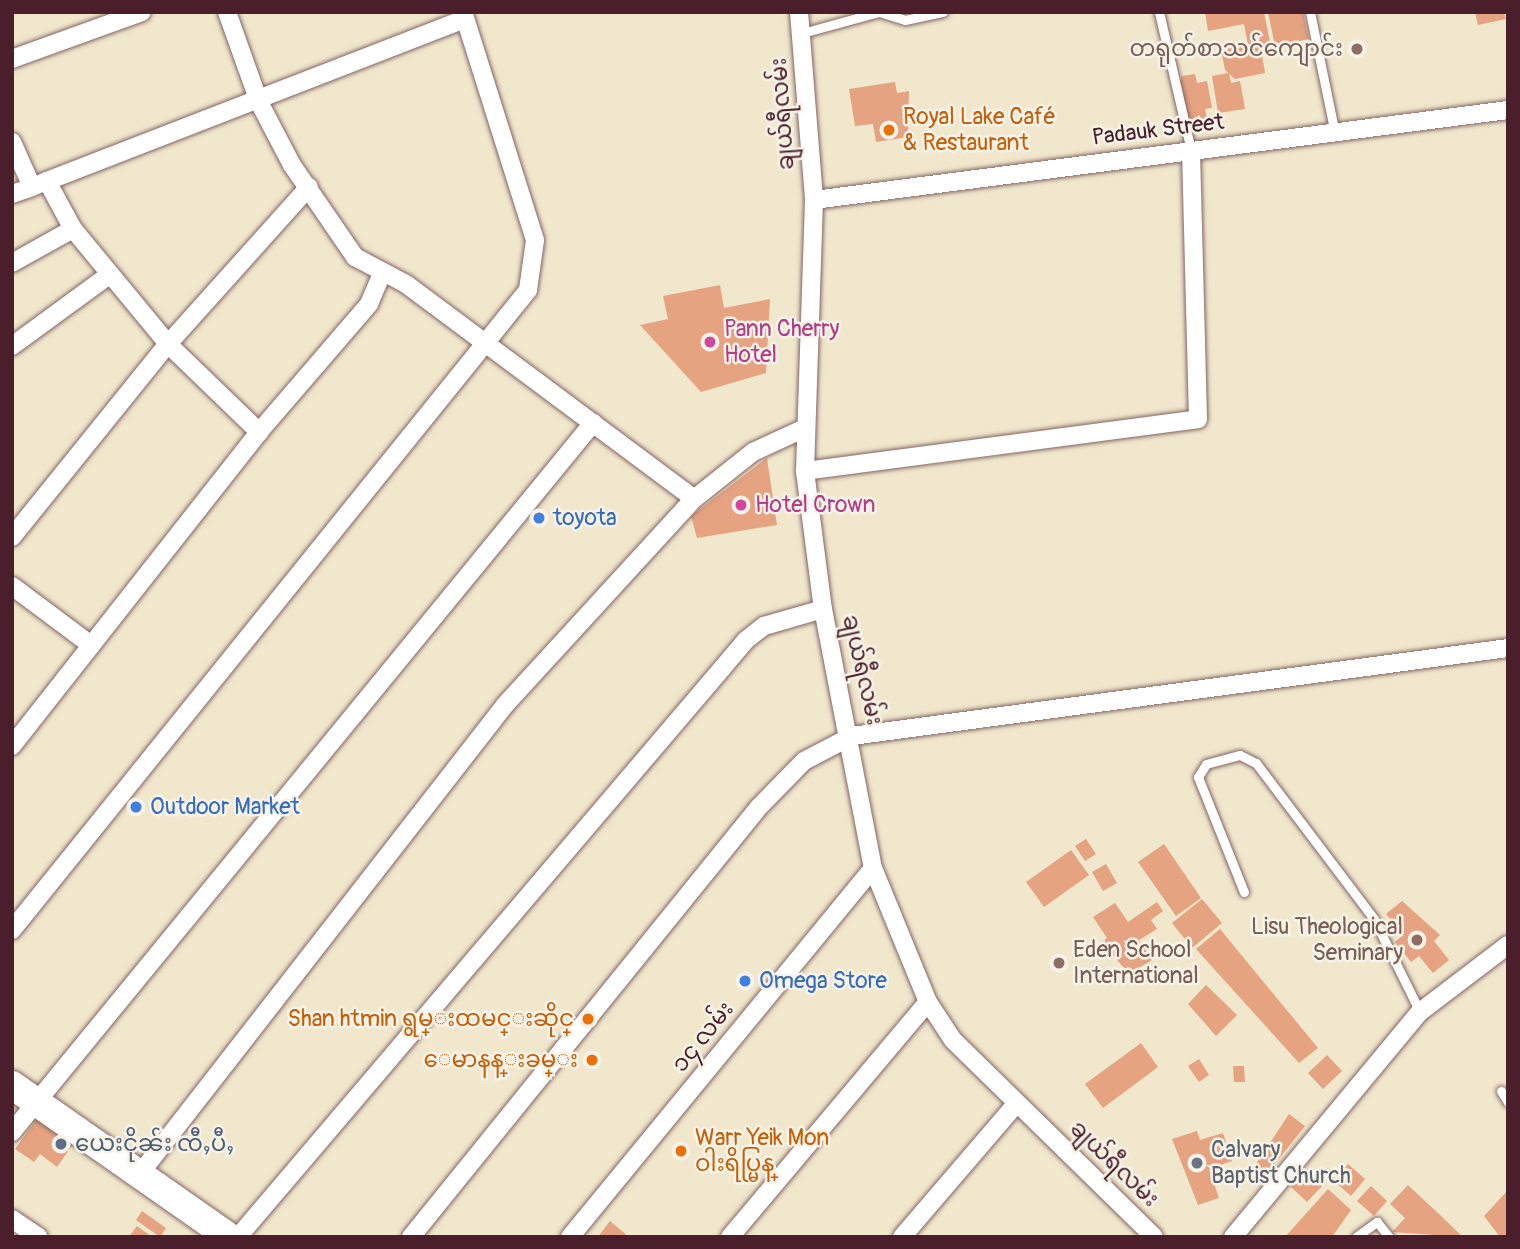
<!DOCTYPE html>
<meta charset="utf-8">
<style>
body{margin:0}
#map{position:relative;width:1520px;height:1249px;overflow:hidden;background:#f0e7cd;font-family:Pangolin,"Noto Sans Myanmar",sans-serif}
div>[style]{position:absolute}
.building>*{inset:0;background:#e5a381}
.roads{filter:drop-shadow(0 0 2px #846564) drop-shadow(0 0 2px #846564)}
.service>*{height:9px;margin:-4.5px;padding:0 4.5px;transform-origin:4.5px;border-radius:4.5px;background:#fff}
.minor>*{height:18px;margin:-9px;padding:0 9px;transform-origin:9px;border-radius:9px;background:#fff}
.trunk>*{height:28px;margin:-14px;padding:0 14px;transform-origin:14px;border-radius:14px;background:#fff}
.dots>*{width:19px;height:19px;translate:-50% -50%;box-sizing:border-box;border:4px solid #f7f3e8;border-radius:50%}
span{translate:-50% -50%;white-space:nowrap;text-align:center;line-height:1.15;-webkit-text-stroke:5px #f7f3e8;paint-order:stroke}
.education-label{font-size:23px;color:#785e54}
.right{translate:-100% -50%;text-align:right}
.left{translate:0 -50%;text-align:left}
.street-label{font-size:23px;color:#4a1f2b}
.food-label{font-size:23px;color:#c56008}
.hotel-label{font-size:23px;color:#b23c85}
.shop-label{font-size:23px;color:#366cbe}
.service-label{font-size:23px;color:#4e5e75}
.worship-label{font-size:23px;color:#5b616d}
.frame{position:absolute;inset:0;border:14px solid #4a1f2b;pointer-events:none}
</style>
<div id="map">
<div class="building">
<div style="clip-path:polygon(1205px 12px,1264px 12px,1272px 52px,1262px 55px,1265px 73px,1235px 79px,1225px 70px,1221px 50px,1248px 45px,1244px 24px,1208px 31px)"></div>
<div style="clip-path:polygon(1268px 12px,1303px 12px,1309px 39px,1275px 46px)"></div>
<div style="clip-path:polygon(1475px 12px,1504px 12px,1506px 19px,1478px 25px)"></div>
<div style="clip-path:polygon(1229px 73px,1231px 83px,1240px 81px,1245px 109px,1218px 113px,1212px 76px)"></div>
<div style="clip-path:polygon(1195px 74px,1197px 83px,1207px 81px,1212px 108px,1205px 109px,1209px 130px,1188px 134px,1179px 85px,1182px 76px)"></div>
<div style="clip-path:polygon(895px 82px,897px 93px,909px 91px,908px 137px,876px 142px,873px 124px,855px 126px,849px 89px)"></div>
<div style="clip-path:polygon(720px 285px,724px 308px,770px 299px,766px 373px,701px 392px,640px 325px,668px 319px,663px 296px)"></div>
<div style="clip-path:polygon(767px 458px,777px 525px,697px 538px,691px 516px)"></div>
<div style="clip-path:polygon(1086px 839px,1096px 854px,1085px 861px,1075px 846px)"></div>
<div style="clip-path:polygon(1164px 844px,1201px 898px,1176px 916px,1138px 862px)"></div>
<div style="clip-path:polygon(1071px 850px,1089px 875px,1044px 907px,1026px 882px)"></div>
<div style="clip-path:polygon(1106px 864px,1117px 883px,1103px 891px,1092px 872px)"></div>
<div style="clip-path:polygon(1202px 899px,1222px 923px,1192px 948px,1172px 923px)"></div>
<div style="clip-path:polygon(1402px 901px,1440px 935px,1434px 941px,1449px 960px,1433px 973px,1419px 956px,1411px 962px,1395px 942px,1403px 935px,1386px 914px)"></div>
<div style="clip-path:polygon(1157px 902px,1163px 911px,1151px 920px,1157px 929px,1139px 940px,1152px 960px,1129px 974px,1102px 942px,1107px 938px,1093px 917px,1115px 903px,1128px 922px)"></div>
<div style="clip-path:polygon(1220px 929px,1318px 1048px,1299px 1063px,1196px 949px)"></div>
<div style="clip-path:polygon(1206px 985px,1237px 1015px,1216px 1036px,1188px 1004px)"></div>
<div style="clip-path:polygon(1141px 1043px,1158px 1067px,1103px 1108px,1085px 1084px)"></div>
<div style="clip-path:polygon(1327px 1055px,1342px 1071px,1323px 1089px,1308px 1073px)"></div>
<div style="clip-path:polygon(1199px 1059px,1209px 1075px,1199px 1082px,1188px 1066px)"></div>
<div style="clip-path:polygon(1233px 1066px,1244px 1066px,1245px 1082px,1234px 1082px)"></div>
<div style="clip-path:polygon(1289px 1114px,1305px 1126px,1265px 1176px,1254px 1167px)"></div>
<div style="clip-path:polygon(39px 1116px,76px 1140px,57px 1167px,40px 1154px,34px 1162px,15px 1149px)"></div>
<div style="clip-path:polygon(1197px 1131px,1200px 1140px,1223px 1133px,1232px 1161px,1209px 1169px,1219px 1198px,1198px 1205px,1172px 1139px)"></div>
<div style="clip-path:polygon(1348px 1164px,1365px 1179px,1351px 1196px,1334px 1181px)"></div>
<div style="clip-path:polygon(1307px 1168px,1324px 1184px,1307px 1202px,1290px 1186px)"></div>
<div style="clip-path:polygon(1408px 1185px,1440px 1215px,1463px 1237px,1392px 1232px,1405px 1218px,1390px 1204px)"></div>
<div style="clip-path:polygon(1371px 1186px,1387px 1201px,1374px 1216px,1357px 1201px)"></div>
<div style="clip-path:polygon(1328px 1189px,1351px 1210px,1332px 1237px,1285px 1237px)"></div>
<div style="clip-path:polygon(1508px 1190px,1508px 1237px,1500px 1237px,1484px 1216px)"></div>
<div style="clip-path:polygon(142px 1211px,166px 1228px,160px 1237px,136px 1220px)"></div>
<div style="clip-path:polygon(610px 1221px,629px 1237px,598px 1237px)"></div>
<div style="clip-path:polygon(137px 1226px,152px 1237px,129px 1237px)"></div>
</div>
<div class="roads">
<div class="service">
<div style="left:1159px;top:12px;width:143px;rotate:77deg"></div>
<div style="left:1310px;top:12px;width:125px;rotate:78.4deg"></div>
<div style="left:802px;top:33px;width:80px;rotate:-15.3deg"></div>
<div style="left:879px;top:12px;width:27px;rotate:17deg"></div>
<div style="left:905px;top:20px;width:39px;rotate:-12deg"></div>
<div style="left:1244px;top:892px;width:124px;rotate:-111.8deg"></div>
<div style="left:1198px;top:777px;width:15px;rotate:-58deg"></div>
<div style="left:1206px;top:764px;width:35px;rotate:-15deg"></div>
<div style="left:1240px;top:755px;width:18px;rotate:27deg"></div>
<div style="left:1256px;top:763px;width:196px;rotate:52.9deg"></div>
<div style="left:1374px;top:919px;width:104px;rotate:63.7deg"></div>
<div style="left:1501px;top:1091px;width:13px;rotate:58deg"></div>
<div style="left:1356px;top:1237px;width:26px;rotate:-36deg"></div>
<div style="left:1377px;top:1222px;width:19px;rotate:51deg"></div>
</div>
<div class="minor">
<div style="left:227px;top:12px;width:96px;rotate:70.4deg"></div>
<div style="left:259px;top:102px;width:71px;rotate:62.4deg"></div>
<div style="left:292px;top:165px;width:112px;rotate:55.6deg"></div>
<div style="left:355px;top:257px;width:58px;rotate:27.9deg"></div>
<div style="left:406px;top:284px;width:359px;rotate:36.7deg"></div>
<div style="left:694px;top:499px;width:75px;rotate:-38.5deg"></div>
<div style="left:753px;top:452px;width:55px;rotate:-24.7deg"></div>
<div style="left:799px;top:12px;width:189px;rotate:85.4deg"></div>
<div style="left:814px;top:200px;width:271px;rotate:91.9deg"></div>
<div style="left:805px;top:471px;width:139px;rotate:82.6deg"></div>
<div style="left:823px;top:609px;width:264px;rotate:79.1deg"></div>
<div style="left:873px;top:868px;width:145px;rotate:67.7deg"></div>
<div style="left:928px;top:1002px;width:45px;rotate:56.7deg"></div>
<div style="left:953px;top:1040px;width:281px;rotate:44.4deg"></div>
<div style="left:12px;top:59px;width:138px;rotate:-19.9deg"></div>
<div style="left:12px;top:142px;width:49px;rotate:66deg"></div>
<div style="left:32px;top:187px;width:16px;rotate:-22deg"></div>
<div style="left:47px;top:181px;width:55px;rotate:61.6deg"></div>
<div style="left:73px;top:229px;width:149px;rotate:50.4deg"></div>
<div style="left:168px;top:344px;width:127px;rotate:44deg"></div>
<div style="left:47px;top:181px;width:447px;rotate:-21.2deg"></div>
<div style="left:12px;top:194px;width:21px;rotate:-19deg"></div>
<div style="left:814px;top:200px;width:700px;rotate:-7.39deg"></div>
<div style="left:12px;top:263px;width:70px;rotate:-29.1deg"></div>
<div style="left:12px;top:346px;width:120px;rotate:-36.2deg"></div>
<div style="left:805px;top:471px;width:396px;rotate:-7.5deg"></div>
<div style="left:1198px;top:419px;width:268px;rotate:-91.5deg"></div>
<div style="left:12px;top:537px;width:248px;rotate:-51.1deg"></div>
<div style="left:168px;top:344px;width:211px;rotate:-48.1deg"></div>
<div style="left:12px;top:586px;width:99px;rotate:36.8deg"></div>
<div style="left:12px;top:746px;width:400px;rotate:-51.8deg"></div>
<div style="left:259px;top:432px;width:169px;rotate:-49.3deg"></div>
<div style="left:369px;top:304px;width:34px;rotate:-67deg"></div>
<div style="left:12px;top:930px;width:822px;rotate:-51.12deg"></div>
<div style="left:528px;top:290px;width:50px;rotate:-82deg"></div>
<div style="left:535px;top:240px;width:239px;rotate:-107.5deg"></div>
<div style="left:12px;top:1132px;width:917px;rotate:-50.67deg"></div>
<div style="left:139px;top:1175px;width:596px;rotate:-52.09deg"></div>
<div style="left:505px;top:705px;width:280px;rotate:-47.5deg"></div>
<div style="left:12px;top:1219px;width:32px;rotate:34deg"></div>
<div style="left:238px;top:1237px;width:784px;rotate:-49.6deg"></div>
<div style="left:746px;top:640px;width:23px;rotate:-38deg"></div>
<div style="left:764px;top:626px;width:61px;rotate:-16.1deg"></div>
<div style="left:411px;top:1237px;width:553px;rotate:-51.02deg"></div>
<div style="left:759px;top:807px;width:64px;rotate:-45.6deg"></div>
<div style="left:804px;top:761px;width:54px;rotate:-27.5deg"></div>
<div style="left:852px;top:736px;width:662px;rotate:-7.64deg"></div>
<div style="left:570px;top:1237px;width:477px;rotate:-50.6deg"></div>
<div style="left:730px;top:1237px;width:307px;rotate:-49.9deg"></div>
<div style="left:902px;top:1237px;width:175px;rotate:-49.4deg"></div>
<div style="left:1233px;top:1237px;width:293px;rotate:-50.3deg"></div>
<div style="left:1420px;top:1012px;width:111px;rotate:-37.3deg"></div>
</div>
<div class="trunk">
<div style="left:12px;top:1085px;width:265px;rotate:35deg"></div>
</div>
</div>
<div class="dots">
<div style="left:1357px;top:49px;background:#8d6e63"></div>
<div style="left:889px;top:130px;background:#e8710a"></div>
<div style="left:710px;top:342px;background:#d1479c"></div>
<div style="left:741px;top:505px;background:#d1479c"></div>
<div style="left:539px;top:518px;background:#3f7fe0"></div>
<div style="left:136px;top:807px;background:#3f7fe0"></div>
<div style="left:1417px;top:940px;background:#8d6e63"></div>
<div style="left:1059px;top:963px;background:#8d6e63"></div>
<div style="left:745px;top:981px;background:#3f7fe0"></div>
<div style="left:588px;top:1019px;background:#e8710a"></div>
<div style="left:592px;top:1060px;background:#e8710a"></div>
<div style="left:61px;top:1144px;background:#5c6f8a"></div>
<div style="left:681px;top:1151px;background:#e8710a"></div>
<div style="left:1197px;top:1163px;background:#6b7280"></div>
</div>
<div class="education-label">
<span class="right" style="left:1343px;top:49px">တရုတ်စာသင်ကျောင်း</span>
<span class="right" style="left:1403px;top:940px">Lisu Theological<br>Seminary</span>
<span class="left" style="left:1073px;top:963px">Eden School<br>International</span>
</div>
<div class="street-label">
<span style="left:783px;top:114px;rotate:-94deg">ချယ်ရီလမ်း</span>
<span style="left:1158px;top:130px;rotate:-7deg">Padauk Street</span>
<span style="left:862px;top:670px;rotate:77deg">ချယ်ရီလမ်း</span>
<span style="left:703px;top:1037px;rotate:-51deg">၁၄ လမ်း</span>
<span style="left:1114px;top:1164px;rotate:44deg">ချယ်ရီလမ်း</span>
</div>
<div class="food-label">
<span class="left" style="left:903px;top:130px">Royal Lake Café<br>&amp; Restaurant</span>
<span class="right" style="left:574px;top:1019px">Shan htmin ရွမ္းထမင္းဆိုင္</span>
<span class="right" style="left:578px;top:1060px">ေမာနန္းခမ္း</span>
<span class="left" style="left:695px;top:1151px">Warr Yeik Mon<br>ဝါးရိပ္မြန္</span>
</div>
<div class="hotel-label">
<span class="left" style="left:724px;top:342px">Pann Cherry<br>Hotel</span>
<span class="left" style="left:755px;top:505px">Hotel Crown</span>
</div>
<div class="shop-label">
<span class="left" style="left:553px;top:518px">toyota</span>
<span class="left" style="left:150px;top:807px">Outdoor Market</span>
<span class="left" style="left:759px;top:981px">Omega Store</span>
</div>
<div class="service-label">
<span class="left" style="left:75px;top:1144px">ယေးငိုၼ်း ၸီႇပီႇ</span>
</div>
<div class="worship-label">
<span class="left" style="left:1211px;top:1163px">Calvary<br>Baptist Church</span>
</div>
<div class="frame"></div>
</div>
